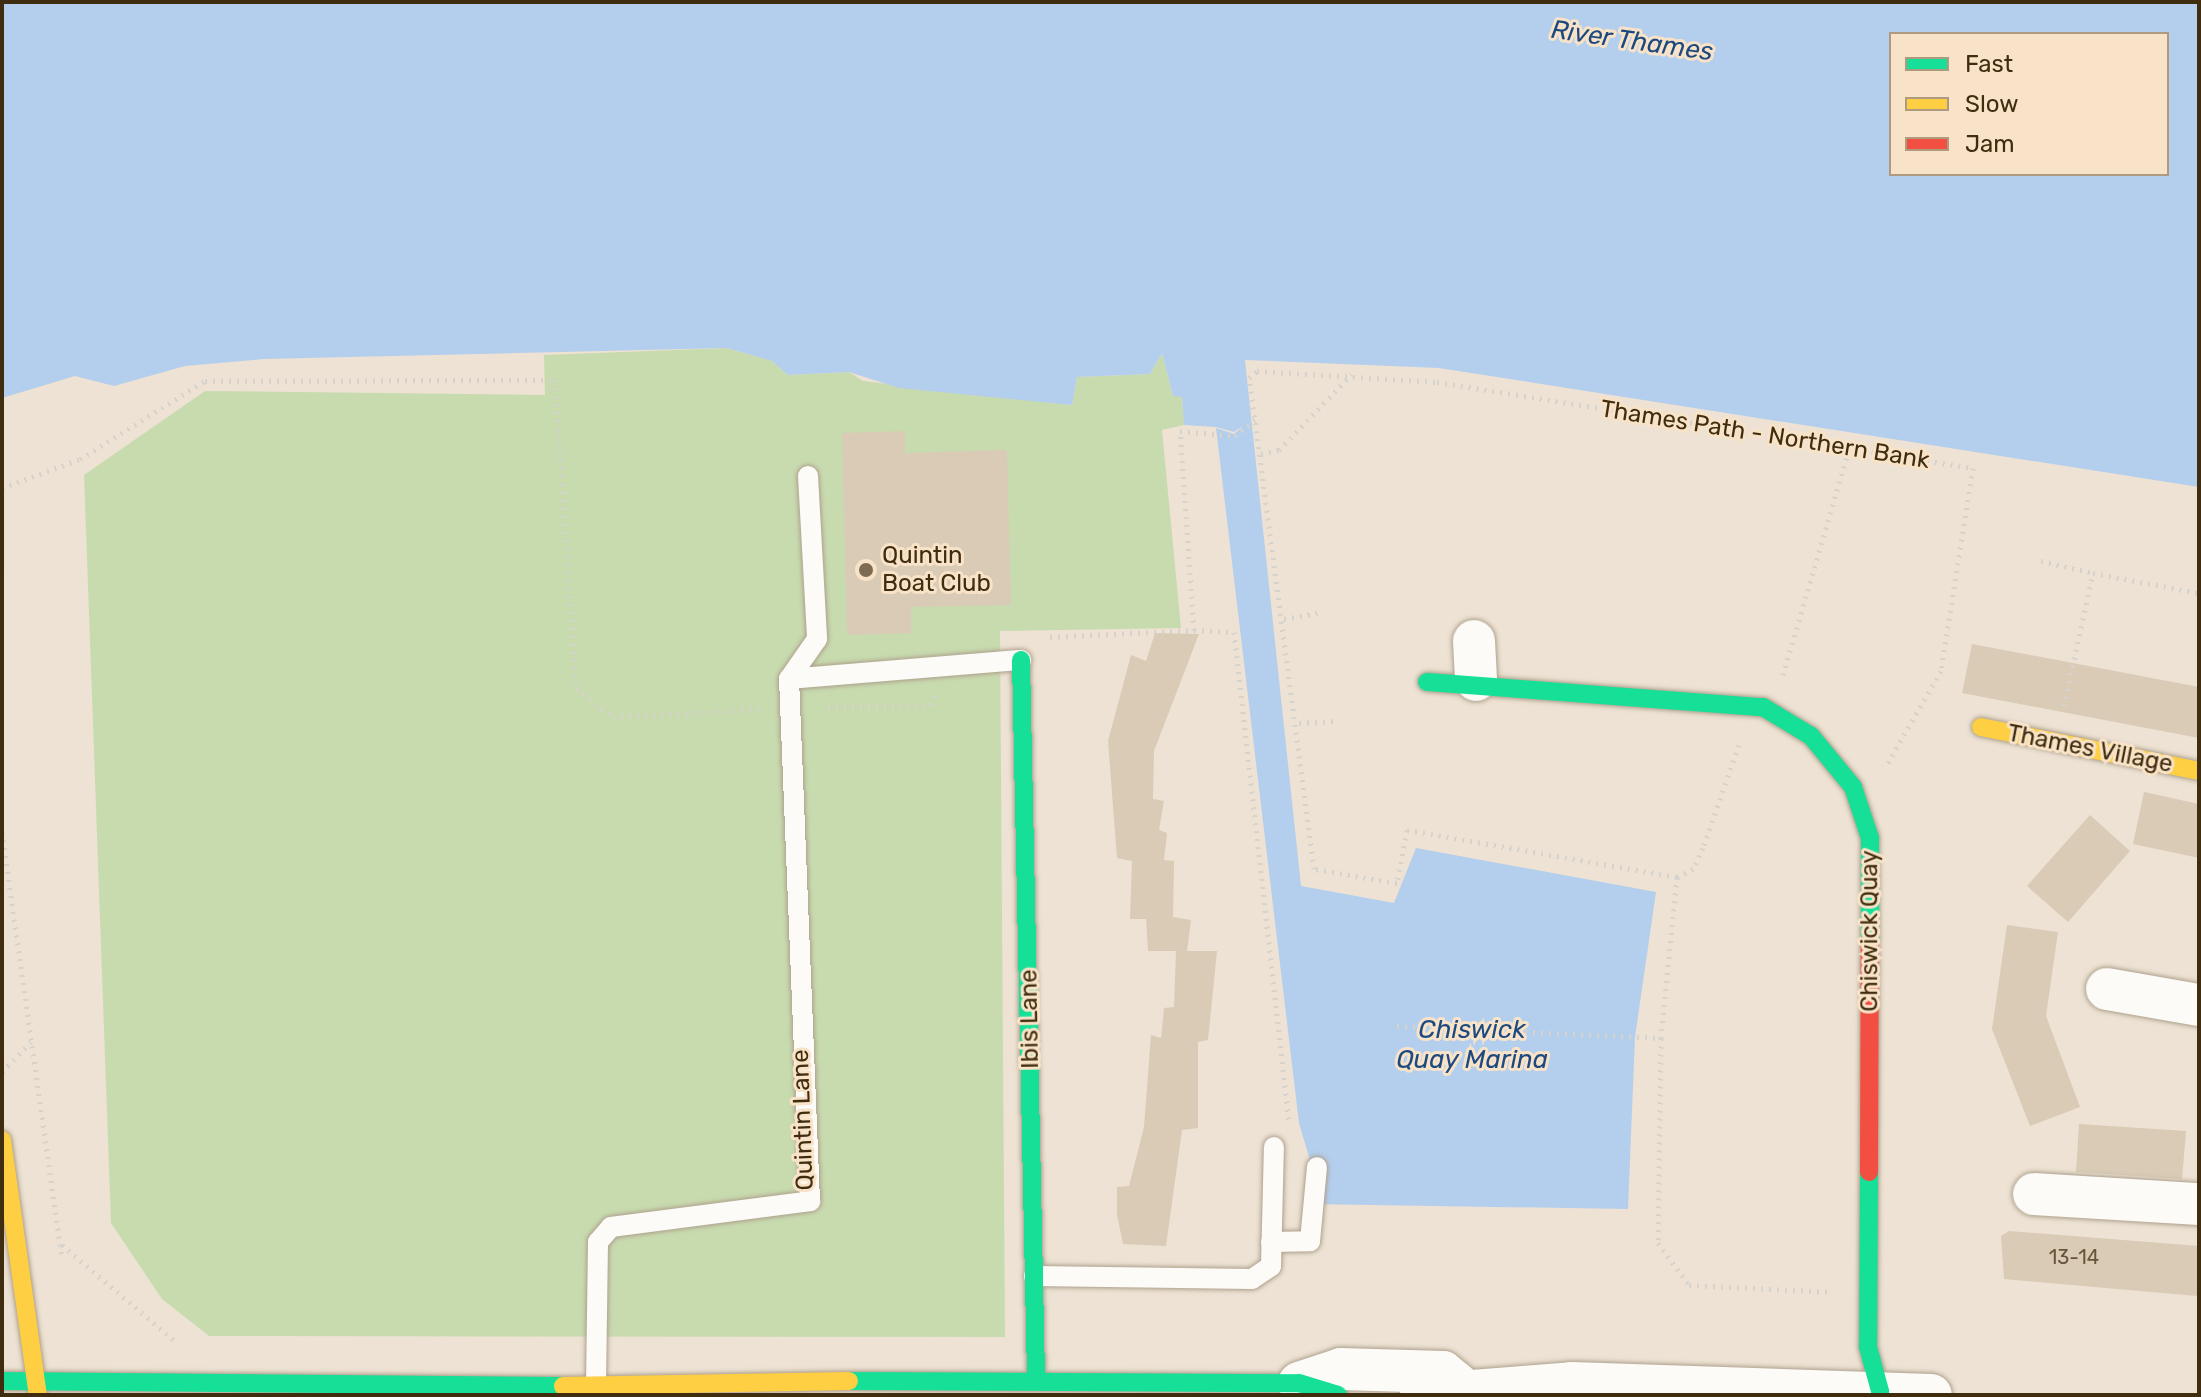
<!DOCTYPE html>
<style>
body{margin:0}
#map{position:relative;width:2201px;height:1397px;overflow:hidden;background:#ede2d3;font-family:Rubik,sans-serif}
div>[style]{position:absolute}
.green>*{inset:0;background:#c8dbaf}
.water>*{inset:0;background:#b4ceee}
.building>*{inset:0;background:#d9cbb6}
.path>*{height:5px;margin-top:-2.5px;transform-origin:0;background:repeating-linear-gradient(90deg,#d6d3cd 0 2px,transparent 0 8px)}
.roads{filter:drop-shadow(0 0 2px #afa18d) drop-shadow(0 0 2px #afa18d)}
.lane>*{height:20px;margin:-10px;padding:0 10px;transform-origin:10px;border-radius:10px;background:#fcfbf8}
.street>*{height:42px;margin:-21px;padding:0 21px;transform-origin:21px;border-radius:21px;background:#fcfbf8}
.fast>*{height:18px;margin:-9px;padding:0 9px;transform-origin:9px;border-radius:9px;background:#16e098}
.slow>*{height:18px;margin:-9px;padding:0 9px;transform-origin:9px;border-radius:9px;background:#ffcf43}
.jam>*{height:18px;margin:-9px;padding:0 9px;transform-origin:9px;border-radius:9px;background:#f24e42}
.dots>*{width:22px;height:22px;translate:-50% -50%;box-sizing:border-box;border:4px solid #f8e3c8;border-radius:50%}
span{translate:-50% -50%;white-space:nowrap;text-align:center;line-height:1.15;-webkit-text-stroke:6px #f8e3c8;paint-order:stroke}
.number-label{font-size:20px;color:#675439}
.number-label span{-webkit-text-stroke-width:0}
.street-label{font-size:24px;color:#402c0e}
.poi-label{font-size:24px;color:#402c0e}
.left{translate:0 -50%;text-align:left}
.water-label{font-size:26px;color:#1c4a80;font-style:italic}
.frame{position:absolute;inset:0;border:4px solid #402c0e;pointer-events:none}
.legend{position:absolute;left:1889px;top:32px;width:280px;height:144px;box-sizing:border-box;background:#f8e3c8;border:2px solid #ae9a7e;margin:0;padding:10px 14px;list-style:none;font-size:24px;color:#402c0e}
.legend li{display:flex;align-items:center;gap:16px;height:40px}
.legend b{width:40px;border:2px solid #ae9a7e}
</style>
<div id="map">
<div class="green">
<div style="clip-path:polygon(727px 348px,772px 361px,788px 375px,849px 372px,863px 381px,1072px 405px,1077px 377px,1150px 374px,1162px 353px,1173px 396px,1182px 396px,1184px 425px,1162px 430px,1181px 628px,1000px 631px,1005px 1337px,209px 1336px,162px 1299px,111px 1223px,84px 475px,205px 391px,545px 395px,544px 355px)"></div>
</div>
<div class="water">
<div style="clip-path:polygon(evenodd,2px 2px,2199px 2px,2199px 487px,1439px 368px,1245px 360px,1301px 886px,1394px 903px,1416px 848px,1656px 892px,1635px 1037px,1628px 1209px,1309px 1204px,1309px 1157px,1299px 1123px,1216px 428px,1234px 434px,1244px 425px,1234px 432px,1216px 427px,1184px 425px,1182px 397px,1173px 396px,1162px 353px,1150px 374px,1077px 377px,1072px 405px,899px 388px,849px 372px,788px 375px,772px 361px,727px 348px,264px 359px,185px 366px,114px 386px,75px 376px,2px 398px,2px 2px,1891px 34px,2167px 34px,2167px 174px,1891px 174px,1891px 34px)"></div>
</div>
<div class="building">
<div style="clip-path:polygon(905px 431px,905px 453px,1007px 450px,1011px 605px,911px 607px,911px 633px,847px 635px,842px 433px)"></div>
<div style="clip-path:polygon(1155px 633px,1199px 634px,1154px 751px,1153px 799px,1164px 801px,1159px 830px,1167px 833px,1164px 860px,1174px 861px,1173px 917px,1191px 920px,1187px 951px,1217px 951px,1208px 1040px,1198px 1042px,1198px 1128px,1182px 1130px,1166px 1246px,1123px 1244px,1117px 1215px,1117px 1187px,1129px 1186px,1144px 1127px,1151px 1035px,1161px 1038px,1164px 1008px,1174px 1007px,1176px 951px,1148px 951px,1146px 919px,1130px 919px,1132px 861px,1117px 858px,1108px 741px,1131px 655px,1146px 661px)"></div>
<div style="clip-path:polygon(1972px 644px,2199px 687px,2199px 738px,1962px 693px)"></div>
<div style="clip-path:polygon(2144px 792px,2199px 804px,2199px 858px,2133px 844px)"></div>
<div style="clip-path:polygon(2090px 815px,2130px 851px,2068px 922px,2027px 886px)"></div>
<div style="clip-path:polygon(2007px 925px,2058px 932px,2046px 1016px,2080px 1107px,2030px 1126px,1992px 1029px)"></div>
<div style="clip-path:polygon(2079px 1124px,2186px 1131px,2182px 1179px,2076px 1172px)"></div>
<div style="clip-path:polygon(2009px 1231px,2199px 1246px,2197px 1296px,2004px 1279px,2001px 1236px)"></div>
</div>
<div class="path">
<div style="left:1261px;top:454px;width:18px;rotate:-13deg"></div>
<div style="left:1279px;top:450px;width:105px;rotate:-46.2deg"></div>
<div style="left:2041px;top:561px;width:53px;rotate:13deg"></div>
<div style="left:2px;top:572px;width:84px;rotate:-90deg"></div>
<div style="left:2px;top:488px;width:83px;rotate:-20.4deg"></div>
<div style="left:80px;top:459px;width:147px;rotate:-32deg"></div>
<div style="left:205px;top:381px;width:350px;rotate:-0.2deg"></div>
<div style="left:555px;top:380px;width:310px;rotate:86.1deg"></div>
<div style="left:576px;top:689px;width:46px;rotate:37.1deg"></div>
<div style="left:613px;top:717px;width:149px;rotate:-3.1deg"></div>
<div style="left:1284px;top:619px;width:36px;rotate:-10deg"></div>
<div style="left:1194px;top:630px;width:40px;rotate:2.9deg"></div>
<div style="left:1234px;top:632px;width:495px;rotate:83.6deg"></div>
<div style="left:1050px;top:637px;width:144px;rotate:-2.8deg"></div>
<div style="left:1194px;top:630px;width:199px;rotate:-94deg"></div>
<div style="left:1180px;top:431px;width:55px;rotate:5.2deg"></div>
<div style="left:1235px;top:436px;width:27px;rotate:-39deg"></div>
<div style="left:1783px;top:675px;width:235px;rotate:-73.7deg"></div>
<div style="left:2064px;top:706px;width:136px;rotate:-77.7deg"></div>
<div style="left:2093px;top:573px;width:108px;rotate:10.7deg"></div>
<div style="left:828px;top:707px;width:104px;rotate:-1.1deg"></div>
<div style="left:932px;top:705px;width:10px;rotate:-73deg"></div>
<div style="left:1299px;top:723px;width:38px;rotate:-3deg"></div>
<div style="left:1739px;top:745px;width:109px;rotate:109.3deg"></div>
<div style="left:1703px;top:848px;width:23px;rotate:115deg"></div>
<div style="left:1693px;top:869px;width:18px;rotate:153deg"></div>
<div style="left:1677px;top:877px;width:274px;rotate:-170.1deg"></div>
<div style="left:1407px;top:830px;width:54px;rotate:100.7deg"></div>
<div style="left:1397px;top:883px;width:84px;rotate:-170.4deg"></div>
<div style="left:1314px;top:869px;width:495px;rotate:-97.5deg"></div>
<div style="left:1249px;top:378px;width:11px;rotate:-41deg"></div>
<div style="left:1257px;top:371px;width:180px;rotate:3.5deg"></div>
<div style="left:1437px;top:382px;width:543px;rotate:9.12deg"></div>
<div style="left:1973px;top:468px;width:206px;rotate:99deg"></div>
<div style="left:1941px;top:671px;width:112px;rotate:120deg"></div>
<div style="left:2px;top:832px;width:426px;rotate:82deg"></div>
<div style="left:1677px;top:877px;width:162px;rotate:95.7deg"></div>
<div style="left:1661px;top:1038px;width:205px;rotate:90.8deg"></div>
<div style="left:1658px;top:1243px;width:52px;rotate:53.6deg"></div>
<div style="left:1689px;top:1285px;width:143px;rotate:2.8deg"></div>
<div style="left:1397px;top:1026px;width:264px;rotate:2.6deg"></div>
<div style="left:2px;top:1072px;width:47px;rotate:-45.9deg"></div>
<div style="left:62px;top:1245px;width:150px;rotate:40.4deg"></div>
</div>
<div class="roads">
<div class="lane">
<div style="left:808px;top:476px;width:163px;rotate:86.8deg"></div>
<div style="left:817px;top:639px;width:49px;rotate:125deg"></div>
<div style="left:789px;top:679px;width:233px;rotate:-4.7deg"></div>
<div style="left:1271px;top:1242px;width:39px;rotate:-1deg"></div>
<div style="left:1310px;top:1241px;width:74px;rotate:-84.6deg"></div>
<div style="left:1034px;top:1276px;width:218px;rotate:0.8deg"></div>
<div style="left:1252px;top:1279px;width:23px;rotate:-34deg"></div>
<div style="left:1271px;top:1266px;width:119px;rotate:-88.6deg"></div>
<div style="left:596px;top:1386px;width:144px;rotate:-89.2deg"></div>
<div style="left:598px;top:1242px;width:20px;rotate:-49deg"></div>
<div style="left:611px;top:1227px;width:201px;rotate:-7.4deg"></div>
<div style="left:810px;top:1201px;width:522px;rotate:-92.3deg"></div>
</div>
<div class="street">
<div style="left:1474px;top:641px;width:39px;rotate:87deg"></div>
<div style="left:2107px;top:989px;width:93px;rotate:9.9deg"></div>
<div style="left:2034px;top:1194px;width:165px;rotate:3.5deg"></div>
<div style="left:1299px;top:1383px;width:44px;rotate:-18.4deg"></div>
<div style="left:1341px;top:1369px;width:102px;rotate:1.7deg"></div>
<div style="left:1443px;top:1372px;width:19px;rotate:39deg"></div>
<div style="left:1421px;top:1395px;width:151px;rotate:-4.5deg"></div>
<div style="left:1572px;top:1383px;width:359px;rotate:1.9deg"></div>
</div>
<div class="fast">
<div style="left:1021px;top:660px;width:718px;rotate:88.8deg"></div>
<div style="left:1427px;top:682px;width:337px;rotate:4.3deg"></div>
<div style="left:1763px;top:707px;width:56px;rotate:31.1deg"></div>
<div style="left:1811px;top:736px;width:66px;rotate:50.5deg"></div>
<div style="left:1853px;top:787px;width:54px;rotate:71.6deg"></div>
<div style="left:1870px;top:838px;width:104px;rotate:90deg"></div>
<div style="left:1869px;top:1172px;width:175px;rotate:90.3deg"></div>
<div style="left:1868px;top:1347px;width:46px;rotate:74.7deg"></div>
<div style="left:2px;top:1381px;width:561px;rotate:0.51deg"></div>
<div style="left:849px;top:1381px;width:450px;rotate:0.3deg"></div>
<div style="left:1299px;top:1383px;width:41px;rotate:17.1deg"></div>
</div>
<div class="slow">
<div style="left:1981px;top:727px;width:222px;rotate:11.4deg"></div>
<div style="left:2px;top:1140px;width:258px;rotate:82deg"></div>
<div style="left:563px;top:1386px;width:286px;rotate:-1deg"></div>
</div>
<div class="jam">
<div style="left:1869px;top:1172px;width:230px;rotate:-89.8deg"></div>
</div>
</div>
<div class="dots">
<div style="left:866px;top:570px;background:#7d6c53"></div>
</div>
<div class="number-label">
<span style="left:2074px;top:1257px">13-14</span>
</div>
<div class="street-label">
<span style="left:1765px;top:435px;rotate:9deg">Thames Path - Northern Bank</span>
<span style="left:2090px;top:749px;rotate:11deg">Thames Village</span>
<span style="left:1870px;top:931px;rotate:-90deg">Chiswick Quay</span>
<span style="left:1030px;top:1019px;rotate:-91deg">Ibis Lane</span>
<span style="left:803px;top:1120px;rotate:-92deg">Quintin Lane</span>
</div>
<div class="poi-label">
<span class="left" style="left:882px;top:570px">Quintin<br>Boat Club</span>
</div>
<div class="water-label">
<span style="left:1632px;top:41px;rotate:8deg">River Thames</span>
<span style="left:1472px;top:1045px">Chiswick<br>Quay Marina</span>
</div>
<div class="frame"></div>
<ul class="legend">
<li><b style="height:10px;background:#16e098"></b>Fast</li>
<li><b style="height:10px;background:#ffcf43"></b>Slow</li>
<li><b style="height:10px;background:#f24e42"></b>Jam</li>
</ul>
</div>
